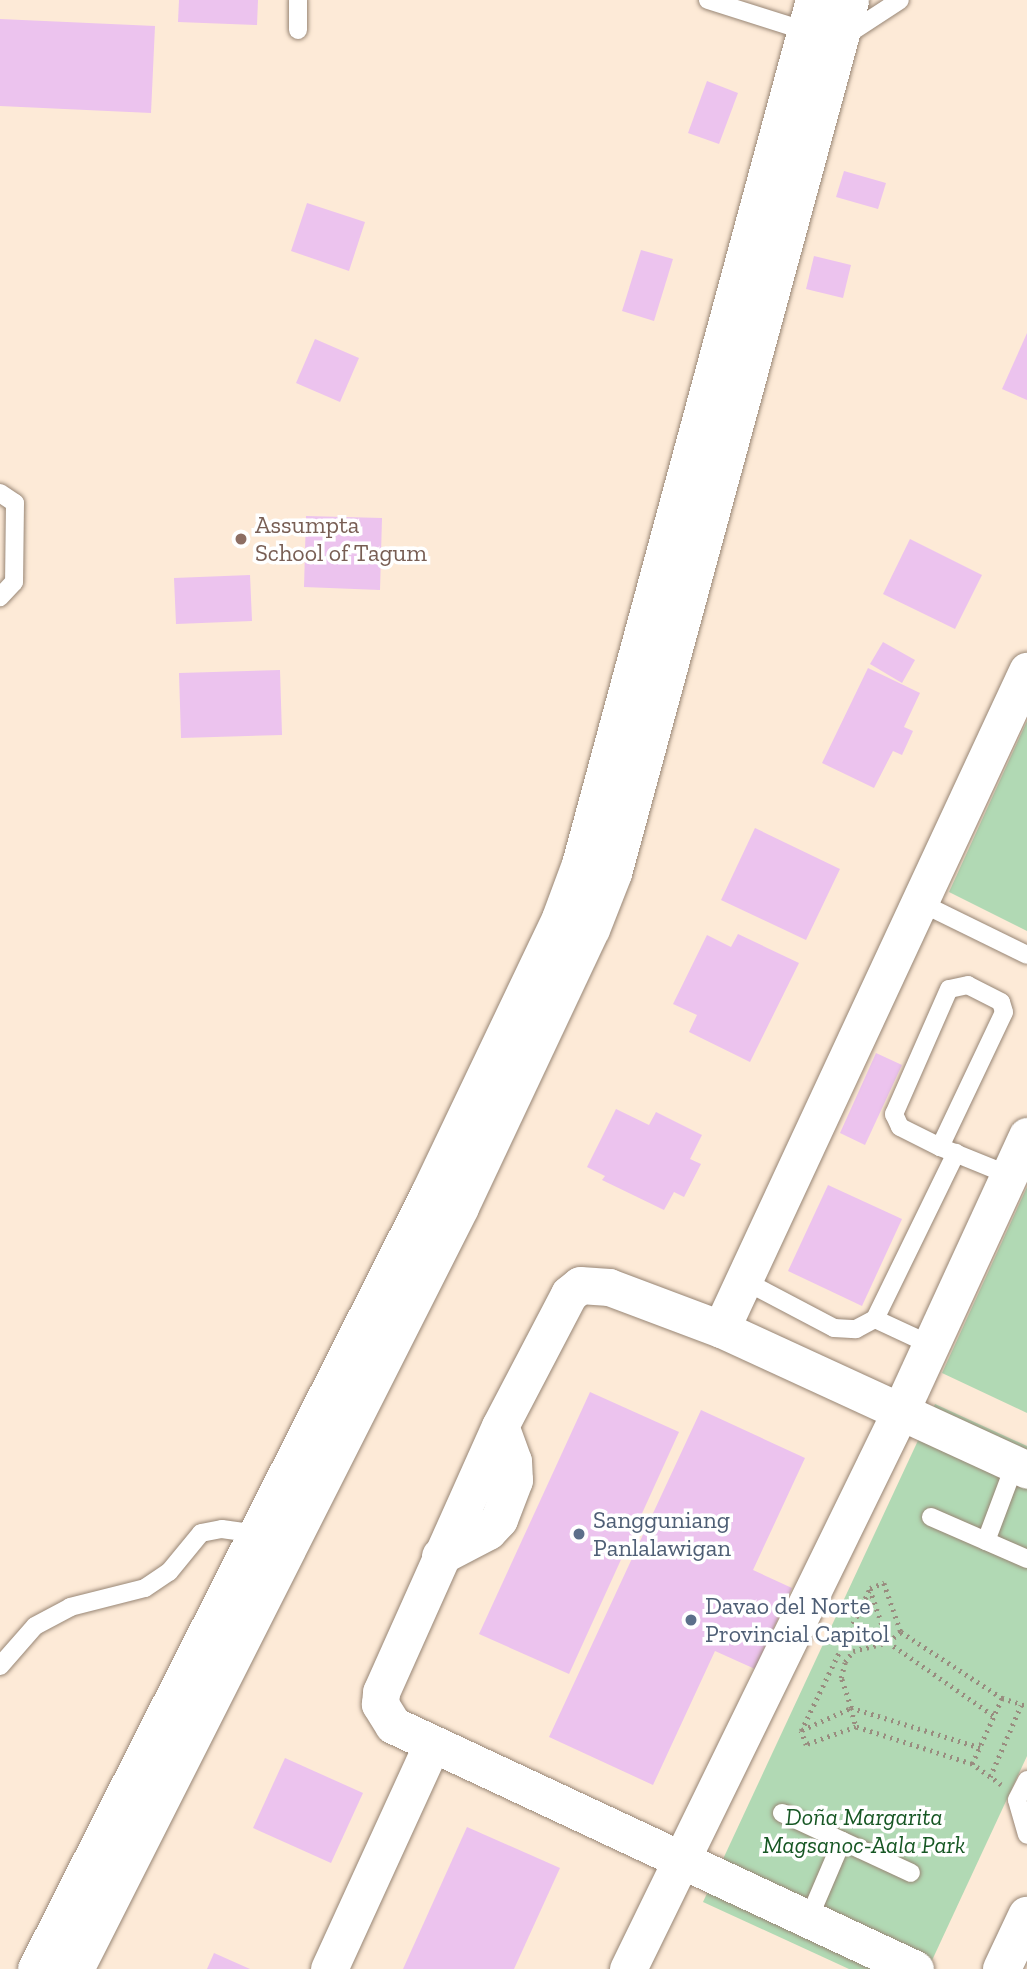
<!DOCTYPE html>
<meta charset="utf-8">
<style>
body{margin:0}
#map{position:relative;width:1027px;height:1969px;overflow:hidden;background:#fdead7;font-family:"Zilla Slab",serif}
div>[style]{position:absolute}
.green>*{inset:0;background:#b1d9b4}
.building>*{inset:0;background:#ecc3ee}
.path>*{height:4.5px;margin-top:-2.25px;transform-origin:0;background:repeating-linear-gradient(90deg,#998c7f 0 2px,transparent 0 7px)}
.roads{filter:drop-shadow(0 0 2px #988675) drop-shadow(0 0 2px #988675)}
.service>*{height:18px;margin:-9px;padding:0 9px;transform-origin:9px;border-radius:9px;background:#fff}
.minor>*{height:37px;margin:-18.5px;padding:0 18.5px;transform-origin:18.5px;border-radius:18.5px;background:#fff}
.secondary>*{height:38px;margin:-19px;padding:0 19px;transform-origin:19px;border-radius:19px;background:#fff}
.dots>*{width:19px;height:19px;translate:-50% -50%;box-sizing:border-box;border:4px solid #fff;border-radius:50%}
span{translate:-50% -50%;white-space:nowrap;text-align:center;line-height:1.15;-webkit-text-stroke:7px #fff;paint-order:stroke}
.education-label{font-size:24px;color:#785e54}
.left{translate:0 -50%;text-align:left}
.service-label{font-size:24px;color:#4e5e75}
.park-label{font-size:24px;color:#175724;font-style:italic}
</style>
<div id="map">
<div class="green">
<div style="clip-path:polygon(1027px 721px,1027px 931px,949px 892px)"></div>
<div style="clip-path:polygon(1027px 1187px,1027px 1413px,942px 1373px)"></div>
<div style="clip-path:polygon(935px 1404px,1027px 1446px,1027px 1756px,928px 1969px,849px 1969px,703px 1902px)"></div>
</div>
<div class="building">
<div style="clip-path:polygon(179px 0,258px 0,257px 25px,178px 22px)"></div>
<div style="clip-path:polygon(0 19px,155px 26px,151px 113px,0 106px)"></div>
<div style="clip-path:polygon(707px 81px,738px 93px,719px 144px,688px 133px)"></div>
<div style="clip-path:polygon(844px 171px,886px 183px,878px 209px,836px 197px)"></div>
<div style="clip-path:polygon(307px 203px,365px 222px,349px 271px,291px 251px)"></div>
<div style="clip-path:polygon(641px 250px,673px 259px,654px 321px,622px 311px)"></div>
<div style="clip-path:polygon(814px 256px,851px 265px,843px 298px,806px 289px)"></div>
<div style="clip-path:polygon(1027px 333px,1027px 400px,1002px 389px)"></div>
<div style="clip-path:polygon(315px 339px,359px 358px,340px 402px,296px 383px)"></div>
<div style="clip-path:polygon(306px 516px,382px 518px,380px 590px,304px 587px)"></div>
<div style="clip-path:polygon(910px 539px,982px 575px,955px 629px,883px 594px)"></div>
<div style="clip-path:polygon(250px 575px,252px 621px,176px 624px,174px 578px)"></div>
<div style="clip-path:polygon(883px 642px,915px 660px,902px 683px,870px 664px)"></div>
<div style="clip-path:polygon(868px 668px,920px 693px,904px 727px,913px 731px,902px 755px,893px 751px,874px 788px,822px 763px)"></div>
<div style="clip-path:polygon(280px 670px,282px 735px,181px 738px,179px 673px)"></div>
<div style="clip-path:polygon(755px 828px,840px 869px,806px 940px,721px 900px)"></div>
<div style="clip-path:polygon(738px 934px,799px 963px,750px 1062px,689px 1032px,697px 1015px,673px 1004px,707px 935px,731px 947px)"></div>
<div style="clip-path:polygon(876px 1053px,902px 1065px,865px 1145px,840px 1133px)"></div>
<div style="clip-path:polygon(616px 1109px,649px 1125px,656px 1112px,702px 1135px,690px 1159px,701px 1164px,684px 1197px,674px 1192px,664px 1210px,602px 1180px,605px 1176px,587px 1167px)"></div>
<div style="clip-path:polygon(828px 1185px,902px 1219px,862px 1306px,788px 1271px)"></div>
<div style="clip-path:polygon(590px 1392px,679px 1432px,569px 1674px,479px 1634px)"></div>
<div style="clip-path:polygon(701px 1410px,805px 1458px,753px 1570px,792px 1588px,755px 1669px,715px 1651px,653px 1785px,549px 1737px)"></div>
<div style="clip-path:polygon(285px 1758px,363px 1793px,331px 1863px,253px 1828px)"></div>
<div style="clip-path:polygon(467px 1827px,560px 1868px,514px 1969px,403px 1969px)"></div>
<div style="clip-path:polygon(214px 1953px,250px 1969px,207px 1969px)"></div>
</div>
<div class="path">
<div style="left:870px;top:1589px;width:56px;rotate:71.2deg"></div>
<div style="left:888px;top:1642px;width:16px;rotate:-38deg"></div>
<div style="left:802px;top:1730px;width:54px;rotate:-24.2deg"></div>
<div style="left:851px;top:1708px;width:20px;rotate:75deg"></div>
<div style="left:980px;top:1748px;width:135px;rotate:-162.8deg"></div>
<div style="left:851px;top:1708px;width:32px;rotate:-108deg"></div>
<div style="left:841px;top:1678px;width:16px;rotate:-76deg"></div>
<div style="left:845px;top:1662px;width:14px;rotate:-54deg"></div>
<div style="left:853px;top:1651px;width:36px;rotate:-14deg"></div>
<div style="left:888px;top:1642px;width:129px;rotate:34.9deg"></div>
<div style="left:972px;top:1764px;width:72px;rotate:-65.6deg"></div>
<div style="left:990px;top:1777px;width:78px;rotate:-66.7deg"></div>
<div style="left:1001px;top:1785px;width:36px;rotate:-144deg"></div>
<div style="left:972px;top:1764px;width:122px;rotate:-162.3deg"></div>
<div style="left:856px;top:1727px;width:53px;rotate:160.2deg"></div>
<div style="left:806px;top:1745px;width:15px;rotate:-110deg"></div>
<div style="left:801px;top:1731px;width:159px;rotate:-64.2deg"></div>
<div style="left:870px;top:1588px;width:15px;rotate:-20deg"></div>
<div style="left:884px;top:1583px;width:52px;rotate:70.9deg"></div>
<div style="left:901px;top:1632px;width:121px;rotate:33.2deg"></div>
<div style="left:1002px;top:1698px;width:26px;rotate:18deg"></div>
</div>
<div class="roads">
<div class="service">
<div style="left:298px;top:0;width:30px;rotate:90deg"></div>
<div style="left:708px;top:0;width:103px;rotate:17.6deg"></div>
<div style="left:842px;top:38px;width:69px;rotate:-33.2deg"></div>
<div style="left:0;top:493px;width:18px;rotate:34deg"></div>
<div style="left:15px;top:503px;width:79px;rotate:90.7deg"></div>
<div style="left:14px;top:582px;width:21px;rotate:133deg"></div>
<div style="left:919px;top:902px;width:120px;rotate:26.1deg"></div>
<div style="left:940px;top:1147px;width:149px;rotate:-64.6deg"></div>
<div style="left:1004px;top:1012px;width:10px;rotate:-107deg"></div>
<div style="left:1001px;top:1002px;width:37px;rotate:-153deg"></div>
<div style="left:968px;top:985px;width:19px;rotate:168deg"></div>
<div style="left:949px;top:989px;width:137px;rotate:113.7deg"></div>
<div style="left:894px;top:1114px;width:14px;rotate:65deg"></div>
<div style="left:900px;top:1127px;width:45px;rotate:26.6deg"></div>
<div style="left:940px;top:1147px;width:74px;rotate:22.1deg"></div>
<div style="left:743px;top:1280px;width:103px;rotate:27.8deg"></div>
<div style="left:834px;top:1328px;width:22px;rotate:3deg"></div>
<div style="left:856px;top:1329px;width:21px;rotate:-28deg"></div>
<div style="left:931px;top:1345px;width:62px;rotate:-155.1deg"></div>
<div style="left:875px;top:1319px;width:185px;rotate:-64deg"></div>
<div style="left:931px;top:1517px;width:105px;rotate:23.6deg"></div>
<div style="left:986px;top:1541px;width:82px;rotate:-69.4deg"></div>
<div style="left:0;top:1666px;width:53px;rotate:-48.8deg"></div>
<div style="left:35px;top:1626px;width:40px;rotate:-28deg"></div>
<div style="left:70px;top:1607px;width:77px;rotate:-14.2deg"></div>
<div style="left:145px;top:1588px;width:29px;rotate:-34deg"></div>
<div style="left:169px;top:1572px;width:50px;rotate:-50.6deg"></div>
<div style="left:201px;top:1533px;width:21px;rotate:-11deg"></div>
<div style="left:222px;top:1529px;width:34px;rotate:8deg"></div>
<div style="left:1027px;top:1780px;width:22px;rotate:117deg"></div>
<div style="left:1017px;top:1800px;width:36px;rotate:74deg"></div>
<div style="left:782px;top:1813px;width:142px;rotate:24.9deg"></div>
<div style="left:809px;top:1918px;width:84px;rotate:-66.8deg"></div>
</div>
<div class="minor">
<div style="left:721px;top:1329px;width:726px;rotate:-65.06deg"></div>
<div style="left:440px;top:1556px;width:54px;rotate:-27.5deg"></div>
<div style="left:488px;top:1531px;width:16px;rotate:-47deg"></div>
<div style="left:499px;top:1519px;width:42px;rotate:-69deg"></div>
<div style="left:514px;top:1480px;width:19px;rotate:-93deg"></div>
<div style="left:513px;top:1461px;width:37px;rotate:-110deg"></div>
<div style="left:36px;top:1969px;width:870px;rotate:-63.14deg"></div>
<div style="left:429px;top:1193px;width:305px;rotate:-64.5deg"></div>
<div style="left:560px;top:918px;width:58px;rotate:-69.7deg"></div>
<div style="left:580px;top:864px;width:895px;rotate:-74.85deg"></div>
<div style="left:75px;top:1969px;width:854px;rotate:-63.19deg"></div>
<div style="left:460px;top:1207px;width:307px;rotate:-64.8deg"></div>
<div style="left:591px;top:929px;width:60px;rotate:-68.6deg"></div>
<div style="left:613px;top:873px;width:905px;rotate:-74.81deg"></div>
<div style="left:329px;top:1969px;width:247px;rotate:-65.4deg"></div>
<div style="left:628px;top:1969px;width:620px;rotate:-63.97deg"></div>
<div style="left:900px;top:1412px;width:304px;rotate:-65.3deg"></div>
<div style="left:915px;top:1969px;width:576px;rotate:-154.95deg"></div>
<div style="left:393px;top:1725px;width:25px;rotate:-122deg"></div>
<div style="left:380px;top:1704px;width:12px;rotate:-85deg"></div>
<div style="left:381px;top:1692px;width:291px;rotate:-65.9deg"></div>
<div style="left:500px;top:1426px;width:149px;rotate:-62.4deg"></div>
<div style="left:569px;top:1294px;width:14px;rotate:-39deg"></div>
<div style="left:580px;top:1285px;width:29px;rotate:4deg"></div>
<div style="left:609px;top:1287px;width:120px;rotate:20.6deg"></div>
<div style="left:721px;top:1329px;width:337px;rotate:24.7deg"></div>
</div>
<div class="secondary">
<div style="left:1002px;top:1969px;width:59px;rotate:-64.7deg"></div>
</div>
</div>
<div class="dots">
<div style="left:241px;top:539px;background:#8d6e63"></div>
<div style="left:579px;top:1534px;background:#5c6f8a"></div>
<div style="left:691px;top:1620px;background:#5c6f8a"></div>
</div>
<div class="education-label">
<span class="left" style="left:255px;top:539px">Assumpta<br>School of Tagum</span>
</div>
<div class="service-label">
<span class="left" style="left:593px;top:1534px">Sangguniang<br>Panlalawigan</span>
<span class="left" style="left:705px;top:1620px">Davao del Norte<br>Provincial Capitol</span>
</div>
<div class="park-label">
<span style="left:864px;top:1831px">Doña Margarita<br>Magsanoc-Aala Park</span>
</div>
</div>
